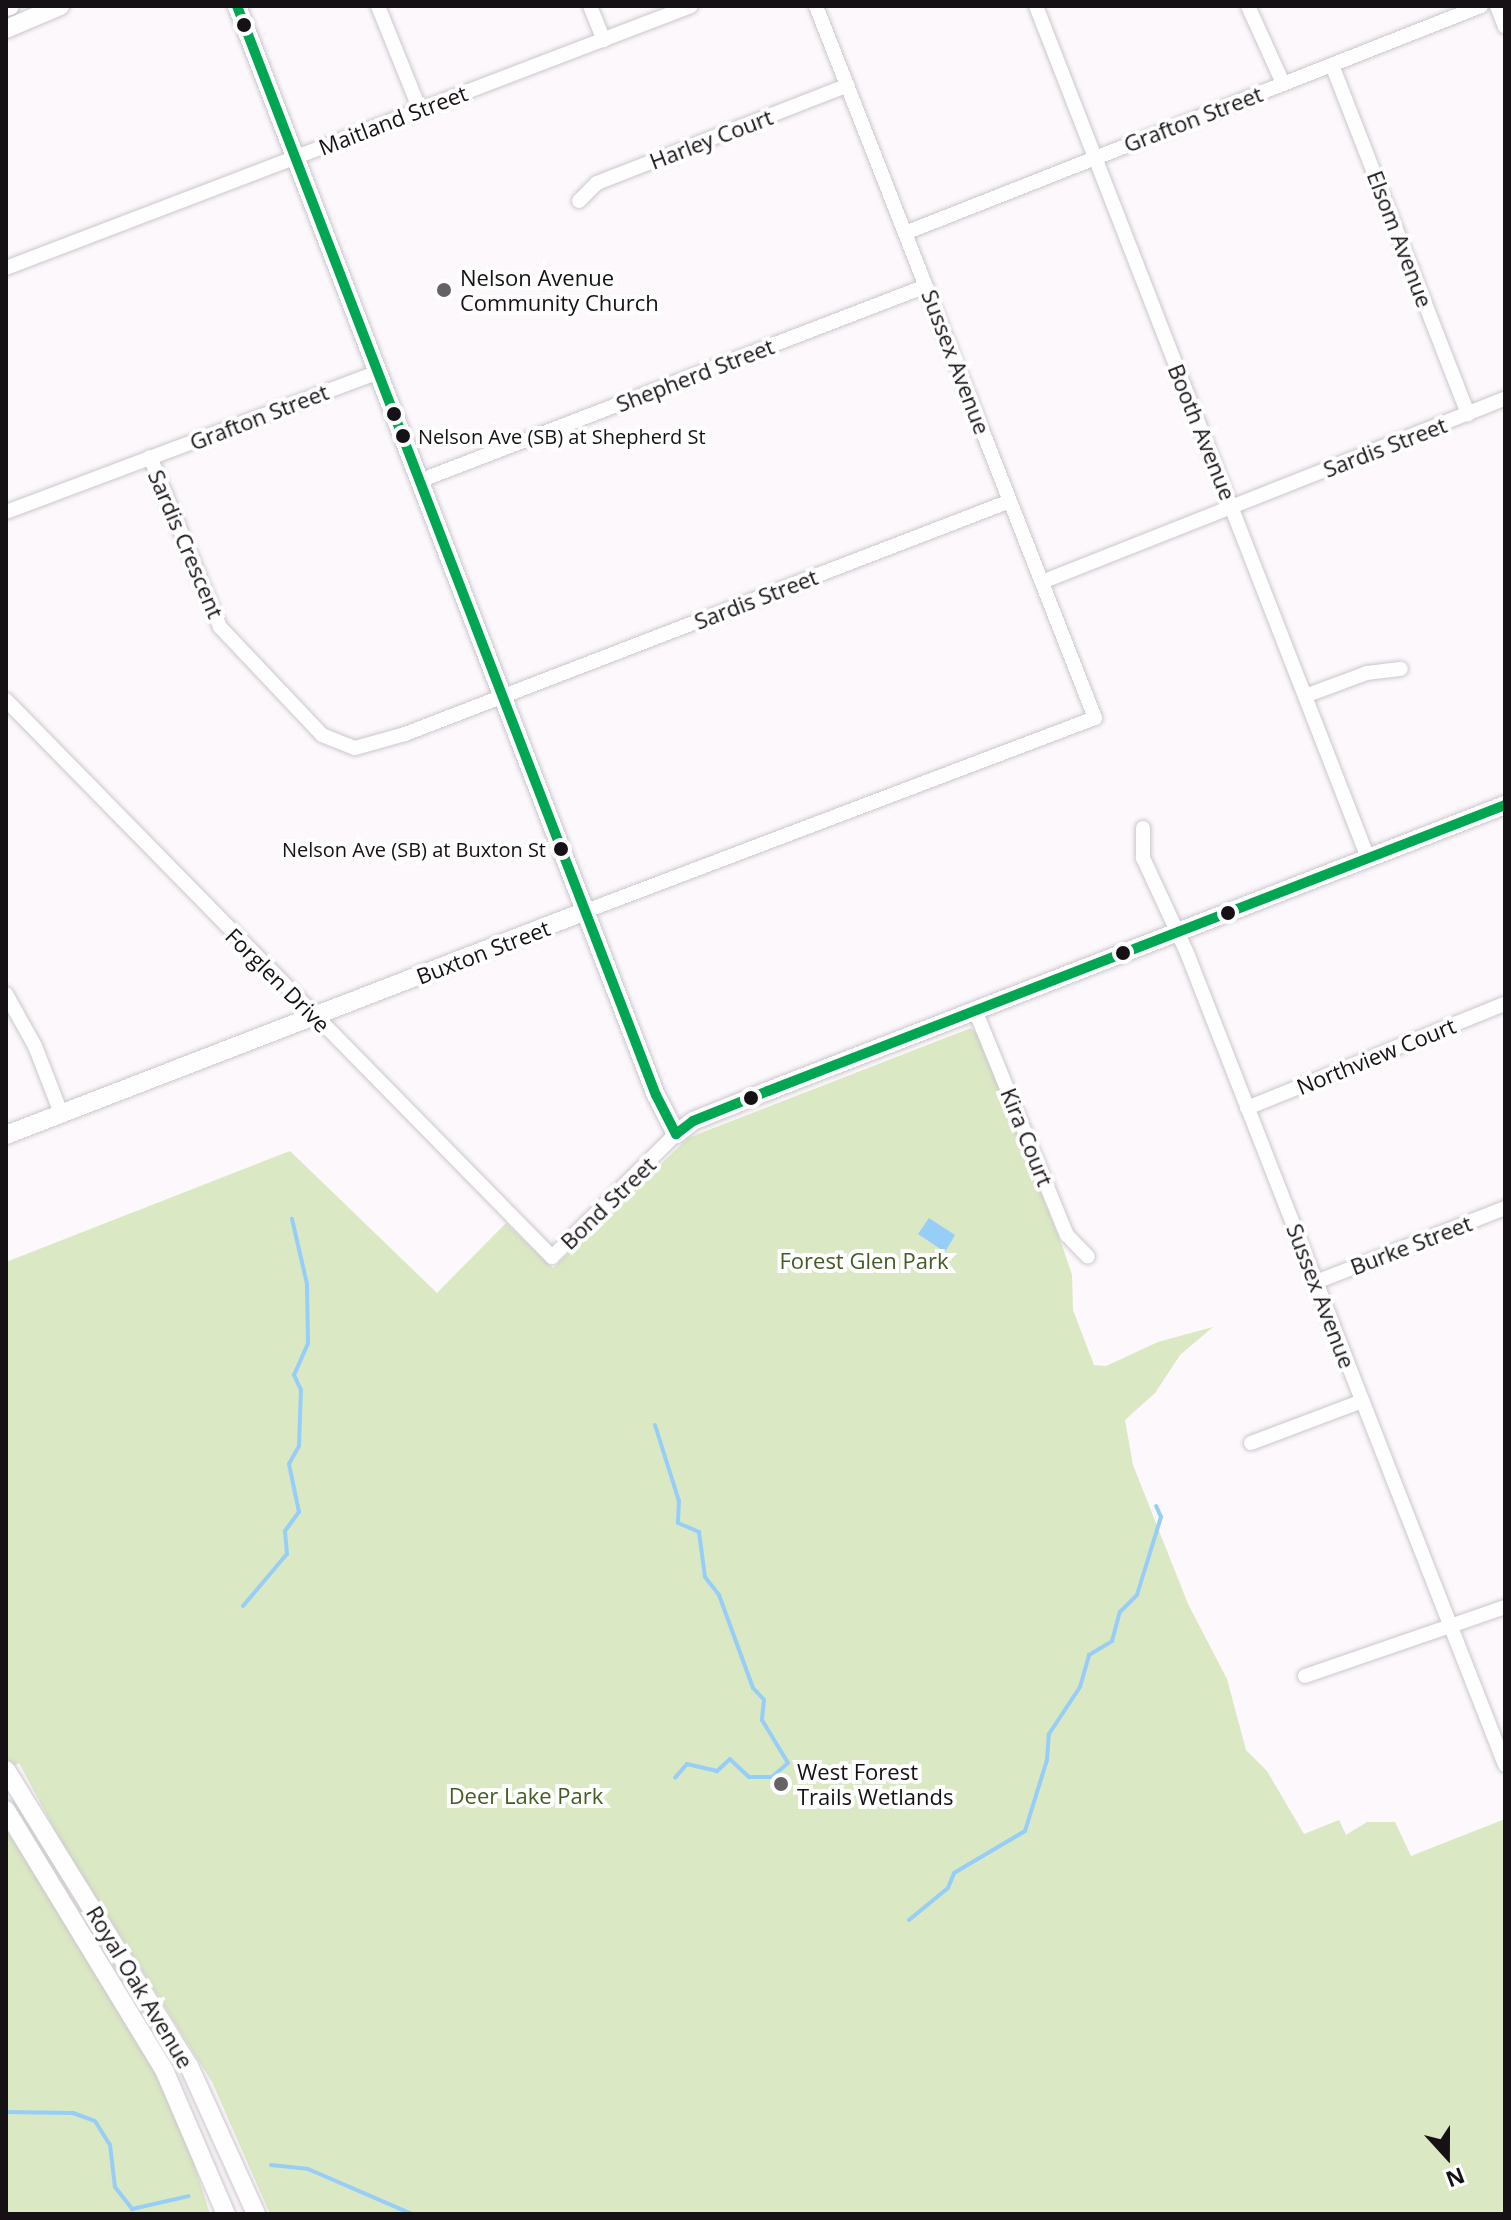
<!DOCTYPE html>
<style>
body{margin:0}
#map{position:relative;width:1511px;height:2220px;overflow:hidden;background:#fcf8fc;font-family:"Open Sans",sans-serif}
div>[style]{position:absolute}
.green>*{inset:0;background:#dae8c4}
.water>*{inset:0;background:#97cef7}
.stream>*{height:4px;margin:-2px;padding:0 2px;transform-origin:2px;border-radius:2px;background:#97cef7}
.roads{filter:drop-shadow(0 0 2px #cbc7cb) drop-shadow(0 0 2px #cbc7cb)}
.street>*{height:14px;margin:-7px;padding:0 7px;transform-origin:7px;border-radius:7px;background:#fffeff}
.secondary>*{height:18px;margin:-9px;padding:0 9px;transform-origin:9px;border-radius:9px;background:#fffeff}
.bus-1>*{height:10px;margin:-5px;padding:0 5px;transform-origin:5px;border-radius:5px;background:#00a651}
.dots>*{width:22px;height:22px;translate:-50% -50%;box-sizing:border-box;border:4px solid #fff;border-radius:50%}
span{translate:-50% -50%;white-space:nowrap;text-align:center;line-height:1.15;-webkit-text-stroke:8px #fff;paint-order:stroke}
.bus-label{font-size:20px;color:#151115}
.left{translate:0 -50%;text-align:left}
.right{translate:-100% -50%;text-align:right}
.street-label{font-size:22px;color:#151115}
.poi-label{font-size:22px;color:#151115}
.park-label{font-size:22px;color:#455b22}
.frame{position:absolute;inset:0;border:8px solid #151115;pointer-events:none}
.north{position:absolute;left:1407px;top:2116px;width:80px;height:80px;-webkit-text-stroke:6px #fff;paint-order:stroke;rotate:159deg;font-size:22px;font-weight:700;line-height:32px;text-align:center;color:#151115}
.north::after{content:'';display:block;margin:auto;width:28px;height:36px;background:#151115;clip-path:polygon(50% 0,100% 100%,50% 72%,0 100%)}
</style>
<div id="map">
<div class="green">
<div style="clip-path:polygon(971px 1028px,978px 1035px,1063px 1248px,1072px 1275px,1073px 1310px,1094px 1365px,1106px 1366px,1158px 1342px,1213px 1327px,1180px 1355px,1155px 1393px,1125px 1420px,1133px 1465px,1188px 1604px,1227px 1679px,1246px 1750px,1267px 1771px,1304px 1834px,1339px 1820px,1346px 1835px,1367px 1822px,1395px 1822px,1411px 1856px,1505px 1819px,1505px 2214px,270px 2214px,212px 2082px,58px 1836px,19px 1763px,6px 1771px,6px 1262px,290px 1151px,437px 1293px,506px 1223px,553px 1268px,688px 1138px)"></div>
<div style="clip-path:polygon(6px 1827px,146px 2055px,180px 2120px,210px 2214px,6px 2214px)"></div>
</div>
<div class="water">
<div style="clip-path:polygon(929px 1218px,955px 1235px,945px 1252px,918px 1234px)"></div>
</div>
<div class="stream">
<div style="left:655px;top:1425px;width:80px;rotate:72.5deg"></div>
<div style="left:679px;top:1501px;width:22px;rotate:93deg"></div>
<div style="left:678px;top:1523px;width:23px;rotate:23deg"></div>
<div style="left:699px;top:1532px;width:45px;rotate:82.4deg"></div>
<div style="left:705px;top:1577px;width:23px;rotate:52deg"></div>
<div style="left:719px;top:1595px;width:99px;rotate:69.9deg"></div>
<div style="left:753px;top:1688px;width:16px;rotate:47deg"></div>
<div style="left:764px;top:1700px;width:20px;rotate:96deg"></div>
<div style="left:762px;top:1720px;width:50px;rotate:58.8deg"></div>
<div style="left:788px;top:1763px;width:21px;rotate:139deg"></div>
<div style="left:772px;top:1777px;width:23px;rotate:180deg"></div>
<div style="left:749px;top:1777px;width:26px;rotate:-137deg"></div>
<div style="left:730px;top:1759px;width:18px;rotate:137deg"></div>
<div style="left:717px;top:1771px;width:31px;rotate:-167deg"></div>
<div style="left:687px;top:1764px;width:18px;rotate:131deg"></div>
<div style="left:243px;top:1606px;width:68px;rotate:-49.8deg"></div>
<div style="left:287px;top:1554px;width:23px;rotate:-95deg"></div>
<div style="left:285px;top:1531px;width:24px;rotate:-54deg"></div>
<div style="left:299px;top:1512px;width:49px;rotate:-101.8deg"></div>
<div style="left:289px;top:1464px;width:21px;rotate:-61deg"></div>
<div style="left:299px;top:1446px;width:56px;rotate:-88deg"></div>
<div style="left:301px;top:1390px;width:17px;rotate:-115deg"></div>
<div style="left:294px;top:1375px;width:35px;rotate:-66deg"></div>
<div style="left:308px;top:1343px;width:59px;rotate:-91deg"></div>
<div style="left:307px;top:1284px;width:67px;rotate:-103deg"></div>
<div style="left:909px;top:1920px;width:50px;rotate:-39.4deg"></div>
<div style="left:948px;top:1888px;width:16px;rotate:-68deg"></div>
<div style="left:954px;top:1873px;width:82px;rotate:-30.6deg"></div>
<div style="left:1025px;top:1831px;width:74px;rotate:-72.8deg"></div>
<div style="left:1047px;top:1760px;width:26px;rotate:-86deg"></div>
<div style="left:1049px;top:1734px;width:56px;rotate:-56.6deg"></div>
<div style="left:1080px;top:1687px;width:33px;rotate:-74deg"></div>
<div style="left:1089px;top:1655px;width:27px;rotate:-31deg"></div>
<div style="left:1112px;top:1641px;width:30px;rotate:-75deg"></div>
<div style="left:1120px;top:1612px;width:24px;rotate:-45deg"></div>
<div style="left:1137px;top:1595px;width:82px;rotate:-72.9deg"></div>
<div style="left:1161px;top:1517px;width:12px;rotate:-114deg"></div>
<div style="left:6px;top:2112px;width:67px;rotate:0.9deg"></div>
<div style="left:73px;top:2113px;width:23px;rotate:20deg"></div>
<div style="left:95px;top:2121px;width:28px;rotate:58deg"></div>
<div style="left:110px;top:2145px;width:42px;rotate:83.2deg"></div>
<div style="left:115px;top:2187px;width:28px;rotate:52deg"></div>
<div style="left:132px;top:2209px;width:58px;rotate:-12.8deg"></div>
<div style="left:271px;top:2165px;width:37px;rotate:6deg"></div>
<div style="left:308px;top:2169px;width:113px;rotate:23.4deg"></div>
</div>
<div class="roads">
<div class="street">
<div style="left:378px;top:6px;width:112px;rotate:68deg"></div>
<div style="left:590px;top:6px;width:37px;rotate:68deg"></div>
<div style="left:1036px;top:6px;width:914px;rotate:68.71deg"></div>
<div style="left:1248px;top:6px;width:85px;rotate:65.6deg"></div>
<div style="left:1497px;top:6px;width:22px;rotate:69deg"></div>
<div style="left:1332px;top:65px;width:375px;rotate:68.7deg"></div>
<div style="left:579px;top:201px;width:25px;rotate:-45deg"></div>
<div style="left:597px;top:183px;width:269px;rotate:-21.3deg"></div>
<div style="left:905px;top:233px;width:619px;rotate:-21.51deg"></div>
<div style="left:6px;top:268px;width:733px;rotate:-20.93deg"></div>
<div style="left:150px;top:457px;width:184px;rotate:67.6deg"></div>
<div style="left:220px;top:627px;width:149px;rotate:46.6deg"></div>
<div style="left:322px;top:735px;width:35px;rotate:22deg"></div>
<div style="left:355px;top:748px;width:52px;rotate:-15.6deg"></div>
<div style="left:405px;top:734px;width:648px;rotate:-21.06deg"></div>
<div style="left:419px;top:481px;width:543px;rotate:-21.04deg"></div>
<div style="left:6px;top:512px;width:397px;rotate:-20.6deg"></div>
<div style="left:1042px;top:582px;width:498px;rotate:-21.6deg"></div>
<div style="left:1305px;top:696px;width:66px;rotate:-20.4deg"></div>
<div style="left:1367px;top:673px;width:34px;rotate:-7deg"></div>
<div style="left:6px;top:700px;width:780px;rotate:45.57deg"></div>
<div style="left:552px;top:1257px;width:175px;rotate:-44.8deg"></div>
<div style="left:1143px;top:828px;width:30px;rotate:90deg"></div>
<div style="left:1143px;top:858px;width:105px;rotate:65.1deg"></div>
<div style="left:1187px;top:953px;width:872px;rotate:68.61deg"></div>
<div style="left:586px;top:911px;width:544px;rotate:-20.77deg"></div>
<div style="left:1095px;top:718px;width:765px;rotate:-111.4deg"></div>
<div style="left:6px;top:994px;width:60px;rotate:60.9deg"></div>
<div style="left:35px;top:1046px;width:72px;rotate:68.8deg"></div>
<div style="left:975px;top:1010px;width:243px;rotate:67.8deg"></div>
<div style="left:1067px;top:1235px;width:30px;rotate:46deg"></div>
<div style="left:1247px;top:1108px;width:278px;rotate:-22deg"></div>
<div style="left:1316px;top:1282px;width:203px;rotate:-21.4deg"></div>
<div style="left:1251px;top:1443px;width:119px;rotate:-20.7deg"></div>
<div style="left:1305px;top:1676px;width:212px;rotate:-19deg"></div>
</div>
<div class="secondary">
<div style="left:237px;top:6px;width:1167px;rotate:68.96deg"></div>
<div style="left:656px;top:1095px;width:44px;rotate:62.9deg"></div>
<div style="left:676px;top:1134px;width:21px;rotate:-37deg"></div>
<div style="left:693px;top:1121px;width:81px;rotate:-21.8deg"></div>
<div style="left:768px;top:1091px;width:791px;rotate:-21.21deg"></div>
<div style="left:6px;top:7px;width:4px;rotate:-14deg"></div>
<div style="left:6px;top:29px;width:59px;rotate:-23.1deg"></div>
<div style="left:6px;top:1135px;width:622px;rotate:-21.12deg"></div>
<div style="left:6px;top:1770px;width:348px;rotate:58.3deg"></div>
<div style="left:189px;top:2066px;width:162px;rotate:65.6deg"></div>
<div style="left:6px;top:1810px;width:306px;rotate:58.7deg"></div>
<div style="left:165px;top:2072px;width:155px;rotate:66.8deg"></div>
</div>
</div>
<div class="bus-1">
<div style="left:237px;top:6px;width:1167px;rotate:68.96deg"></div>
<div style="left:656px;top:1095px;width:44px;rotate:62.9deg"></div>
<div style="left:676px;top:1134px;width:21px;rotate:-37deg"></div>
<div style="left:693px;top:1121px;width:81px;rotate:-21.8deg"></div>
<div style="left:768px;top:1091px;width:791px;rotate:-21.21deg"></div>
</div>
<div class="dots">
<div style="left:244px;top:25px;background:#151115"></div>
<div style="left:444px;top:290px;background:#666266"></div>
<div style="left:394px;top:414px;background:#151115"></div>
<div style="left:403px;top:436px;background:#151115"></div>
<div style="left:561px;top:849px;background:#151115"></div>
<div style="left:1228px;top:913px;background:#151115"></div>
<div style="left:1123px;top:953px;background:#151115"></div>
<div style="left:751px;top:1098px;background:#151115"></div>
<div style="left:781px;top:1784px;background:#666266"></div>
</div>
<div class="bus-label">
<span class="left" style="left:418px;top:436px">Nelson Ave (SB) at Shepherd St</span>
<span class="right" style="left:546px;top:849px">Nelson Ave (SB) at Buxton St</span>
</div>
<div class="street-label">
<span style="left:1193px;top:119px;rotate:-21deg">Grafton Street</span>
<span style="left:393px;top:120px;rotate:-21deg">Maitland Street</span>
<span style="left:711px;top:139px;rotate:-21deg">Harley Court</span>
<span style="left:1400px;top:239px;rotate:69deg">Elsom Avenue</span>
<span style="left:956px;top:362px;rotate:69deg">Sussex Avenue</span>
<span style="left:695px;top:375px;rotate:-21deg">Shepherd Street</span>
<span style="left:259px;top:417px;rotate:-21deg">Grafton Street</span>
<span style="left:1202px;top:432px;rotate:68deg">Booth Avenue</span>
<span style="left:1385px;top:447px;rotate:-21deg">Sardis Street</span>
<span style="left:186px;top:544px;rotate:67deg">Sardis Crescent</span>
<span style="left:756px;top:599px;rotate:-21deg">Sardis Street</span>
<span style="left:483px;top:952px;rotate:-21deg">Buxton Street</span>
<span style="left:278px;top:980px;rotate:45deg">Forglen Drive</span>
<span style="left:1376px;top:1056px;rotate:-22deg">Northview Court</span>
<span style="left:1027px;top:1137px;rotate:68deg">Kira Court</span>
<span style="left:608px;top:1203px;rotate:-44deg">Bond Street</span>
<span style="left:1411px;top:1245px;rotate:-21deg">Burke Street</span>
<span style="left:1321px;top:1296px;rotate:69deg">Sussex Avenue</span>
<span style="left:140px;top:1987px;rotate:59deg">Royal Oak Avenue</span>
</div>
<div class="poi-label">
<span class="left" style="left:460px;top:290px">Nelson Avenue<br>Community Church</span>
<span class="left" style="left:797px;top:1784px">West Forest<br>Trails Wetlands</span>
</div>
<div class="park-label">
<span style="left:864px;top:1261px">Forest Glen Park</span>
<span style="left:526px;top:1796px">Deer Lake Park</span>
</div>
<div class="frame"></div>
<div class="north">N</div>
</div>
